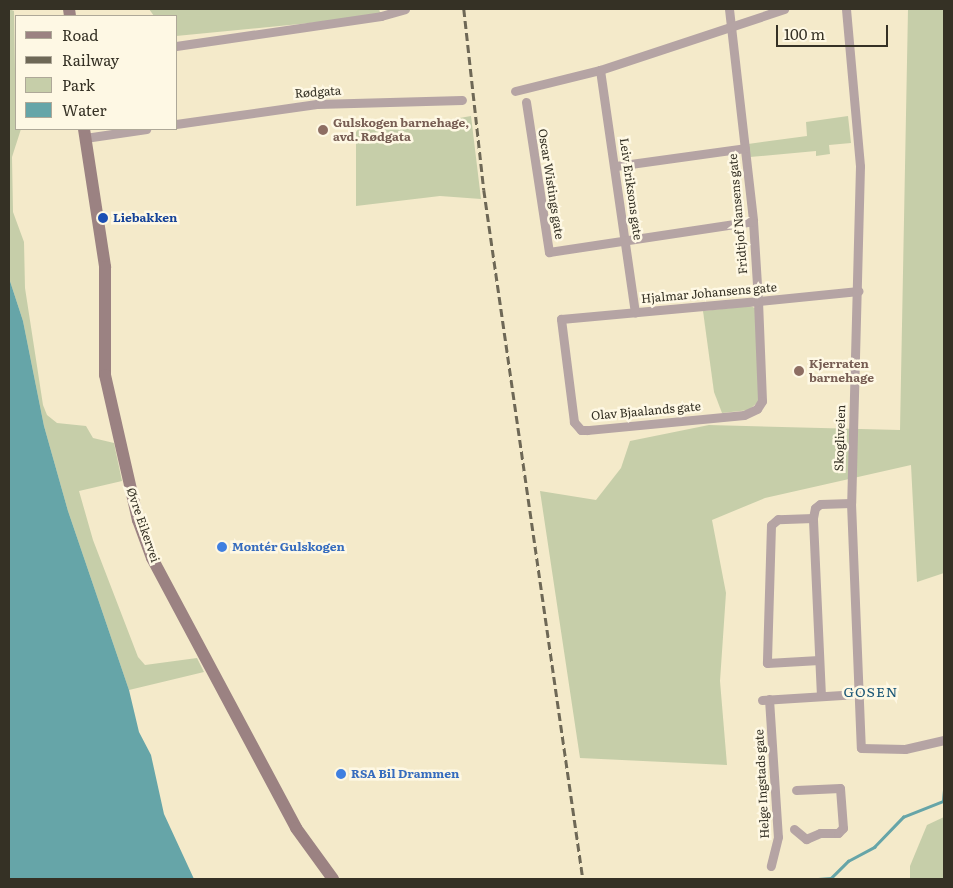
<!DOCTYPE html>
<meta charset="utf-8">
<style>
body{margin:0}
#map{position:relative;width:953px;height:888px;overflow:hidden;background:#f4eaca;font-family:Literata,serif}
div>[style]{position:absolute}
.green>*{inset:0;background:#c6cea9}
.water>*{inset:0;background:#66a5a8}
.stream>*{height:2.5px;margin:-1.25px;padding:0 1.25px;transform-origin:1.25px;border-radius:1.25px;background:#66a5a8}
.minor>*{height:9px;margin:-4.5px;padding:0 4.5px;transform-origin:4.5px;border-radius:4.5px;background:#b5a4a4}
.secondary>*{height:12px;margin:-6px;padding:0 6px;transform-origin:6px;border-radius:6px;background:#9b8282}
.rail>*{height:2.5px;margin-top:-1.25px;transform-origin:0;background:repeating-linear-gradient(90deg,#6e6856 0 8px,transparent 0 12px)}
.dots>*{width:14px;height:14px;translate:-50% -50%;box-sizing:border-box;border:2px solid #fef8e4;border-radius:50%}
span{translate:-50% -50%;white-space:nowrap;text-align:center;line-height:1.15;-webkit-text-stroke:5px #fef8e4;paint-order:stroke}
.street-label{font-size:12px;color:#353125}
.education-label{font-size:12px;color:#785e54;font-weight:700}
.left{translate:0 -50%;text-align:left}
.transit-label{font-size:12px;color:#164399;font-weight:700}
.shop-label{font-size:12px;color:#366cbe;font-weight:700}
.neighbourhood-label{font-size:14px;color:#1b5777;letter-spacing:1px}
.frame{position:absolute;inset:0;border:10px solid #353125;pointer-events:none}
.legend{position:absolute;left:15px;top:15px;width:162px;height:115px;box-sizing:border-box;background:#fef8e4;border:1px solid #aea898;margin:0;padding:6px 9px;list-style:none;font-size:15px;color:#353125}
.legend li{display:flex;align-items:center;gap:10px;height:25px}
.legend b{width:25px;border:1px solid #aea898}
.scale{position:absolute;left:776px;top:25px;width:112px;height:22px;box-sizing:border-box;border:2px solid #353125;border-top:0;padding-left:6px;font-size:15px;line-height:18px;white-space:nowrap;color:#353125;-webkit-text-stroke:4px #fef8e4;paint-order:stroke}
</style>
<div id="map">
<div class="green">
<div style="clip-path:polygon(9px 9px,14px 11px,16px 129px,21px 129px,12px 157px,13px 212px,24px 242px,25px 288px,43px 405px,47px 415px,57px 423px,86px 426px,93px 438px,114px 443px,122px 481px,79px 491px,93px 540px,138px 657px,145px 665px,197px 658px,204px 672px,129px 690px,68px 511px,44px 426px,23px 321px,9px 278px)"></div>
<div style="clip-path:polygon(149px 9px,379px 9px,381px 16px,176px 36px,176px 16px,154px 16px)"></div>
<div style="clip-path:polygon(908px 9px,944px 9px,944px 573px,917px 582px,911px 465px,765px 498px,712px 520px,726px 593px,720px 681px,727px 765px,580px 758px,540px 491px,596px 500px,621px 468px,630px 441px,709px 425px,900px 430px)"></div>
<div style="clip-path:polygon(471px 116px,481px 199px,440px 196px,356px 206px,356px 132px,361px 126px,431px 123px)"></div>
<div style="clip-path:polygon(848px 116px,851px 143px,829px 145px,830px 154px,816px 156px,816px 151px,750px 157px,748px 144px,807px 136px,806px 122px)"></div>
<div style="clip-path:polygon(750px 306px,755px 308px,759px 401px,749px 410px,722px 413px,714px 392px,703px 311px)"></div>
<div style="clip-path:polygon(944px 817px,944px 879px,910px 879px,910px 866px,927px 825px)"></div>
</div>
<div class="water">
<div style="clip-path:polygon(9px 278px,23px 321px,44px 426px,68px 511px,129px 690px,139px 732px,151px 755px,164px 814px,194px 879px,9px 879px)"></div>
</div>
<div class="stream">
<div style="left:818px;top:879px;width:13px;rotate:-4deg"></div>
<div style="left:831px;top:878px;width:24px;rotate:-45deg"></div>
<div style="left:848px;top:861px;width:30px;rotate:-28deg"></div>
<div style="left:874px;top:847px;width:42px;rotate:-46deg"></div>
<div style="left:903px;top:817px;width:43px;rotate:-21.8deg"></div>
<div style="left:943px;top:801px;width:12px;rotate:-85deg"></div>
</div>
<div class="minor">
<div style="left:729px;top:9px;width:213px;rotate:83.5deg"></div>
<div style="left:753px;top:221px;width:80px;rotate:86.4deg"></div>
<div style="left:758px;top:301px;width:100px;rotate:87.7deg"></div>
<div style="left:762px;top:401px;width:9px;rotate:122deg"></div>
<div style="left:757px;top:409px;width:14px;rotate:155deg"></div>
<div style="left:744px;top:415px;width:158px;rotate:174.5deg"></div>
<div style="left:587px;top:430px;width:6px;rotate:180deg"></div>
<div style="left:581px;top:430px;width:11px;rotate:-131deg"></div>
<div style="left:574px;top:422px;width:104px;rotate:-97.2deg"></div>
<div style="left:561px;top:319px;width:198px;rotate:-5.2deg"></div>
<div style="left:758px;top:301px;width:101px;rotate:-5.7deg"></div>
<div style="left:846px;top:9px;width:158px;rotate:84.9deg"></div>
<div style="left:860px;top:166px;width:337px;rotate:91.5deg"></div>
<div style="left:851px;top:503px;width:245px;rotate:87.7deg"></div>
<div style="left:861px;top:748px;width:44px;rotate:1.3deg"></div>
<div style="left:905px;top:749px;width:40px;rotate:-13deg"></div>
<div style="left:176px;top:46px;width:207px;rotate:-8.3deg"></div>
<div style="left:381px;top:16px;width:25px;rotate:-16deg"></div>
<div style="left:600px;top:70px;width:245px;rotate:81.8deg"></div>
<div style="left:515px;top:91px;width:88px;rotate:-13.9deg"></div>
<div style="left:600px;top:70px;width:194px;rotate:-18.3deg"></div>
<div style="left:526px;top:102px;width:152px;rotate:81.3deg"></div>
<div style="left:549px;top:252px;width:206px;rotate:-8.6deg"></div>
<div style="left:176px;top:124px;width:142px;rotate:-8.1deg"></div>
<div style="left:317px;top:104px;width:145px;rotate:-1.6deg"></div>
<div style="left:85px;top:138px;width:62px;rotate:-8.4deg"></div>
<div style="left:616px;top:166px;width:130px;rotate:-7.9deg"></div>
<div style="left:813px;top:518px;width:35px;rotate:178deg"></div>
<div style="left:778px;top:519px;width:9px;rotate:139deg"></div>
<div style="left:771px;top:525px;width:138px;rotate:91.7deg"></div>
<div style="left:767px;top:663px;width:52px;rotate:-3.3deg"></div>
<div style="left:821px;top:696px;width:178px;rotate:-92.6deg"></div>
<div style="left:813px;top:518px;width:10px;rotate:-79deg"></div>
<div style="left:815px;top:508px;width:6px;rotate:-39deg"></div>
<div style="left:820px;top:504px;width:31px;rotate:-2deg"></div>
<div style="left:769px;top:699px;width:138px;rotate:86.3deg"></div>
<div style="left:778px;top:837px;width:30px;rotate:104deg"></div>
<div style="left:762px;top:700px;width:96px;rotate:-3.6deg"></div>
<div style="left:794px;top:829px;width:16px;rotate:40deg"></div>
<div style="left:806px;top:839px;width:15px;rotate:-23deg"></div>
<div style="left:820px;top:833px;width:18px"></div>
<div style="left:838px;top:833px;width:7px;rotate:-45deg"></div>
<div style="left:843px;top:828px;width:40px;rotate:-94.3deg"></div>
<div style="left:840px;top:788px;width:44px;rotate:177.4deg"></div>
</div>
<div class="secondary">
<div style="left:69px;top:9px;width:7px;rotate:82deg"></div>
<div style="left:84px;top:129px;width:140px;rotate:81.3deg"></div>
<div style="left:105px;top:267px;width:108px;rotate:90deg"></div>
<div style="left:105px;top:375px;width:149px;rotate:77.2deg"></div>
<div style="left:138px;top:520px;width:40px;rotate:69.8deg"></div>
<div style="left:152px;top:558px;width:306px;rotate:61.9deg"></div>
<div style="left:296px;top:828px;width:63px;rotate:54deg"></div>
</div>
<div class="rail">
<div style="left:464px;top:9px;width:182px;rotate:83.7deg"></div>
<div style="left:484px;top:190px;width:696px;rotate:81.82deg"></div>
</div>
<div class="dots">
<div style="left:323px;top:130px;background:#8d6e63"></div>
<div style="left:103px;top:218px;background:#1a4fb4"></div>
<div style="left:799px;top:371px;background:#8d6e63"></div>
<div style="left:222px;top:547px;background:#3f7fe0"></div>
<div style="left:341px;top:774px;background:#3f7fe0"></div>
</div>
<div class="street-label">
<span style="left:318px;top:92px;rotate:-4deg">Rødgata</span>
<span style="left:551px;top:184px;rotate:81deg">Oscar Wistings gate</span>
<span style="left:631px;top:189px;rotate:82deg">Leiv Eriksons gate</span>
<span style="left:738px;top:214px;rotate:-95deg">Fridtjof Nansens gate</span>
<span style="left:709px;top:293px;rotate:-5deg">Hjalmar Johansens gate</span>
<span style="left:646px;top:411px;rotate:-5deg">Olav Bjaalands gate</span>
<span style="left:840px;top:438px;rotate:-88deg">Skogliveien</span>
<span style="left:143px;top:525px;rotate:71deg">Øvre Eikervei</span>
<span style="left:762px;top:784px;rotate:-93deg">Helge Ingstads gate</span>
</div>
<div class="education-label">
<span class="left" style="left:333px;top:130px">Gulskogen barnehage,<br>avd. Rødgata</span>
<span class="left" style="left:809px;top:371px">Kjerraten<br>barnehage</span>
</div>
<div class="transit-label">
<span class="left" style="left:113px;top:218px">Liebakken</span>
</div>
<div class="shop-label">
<span class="left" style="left:232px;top:547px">Montér Gulskogen</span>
<span class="left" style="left:351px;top:774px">RSA Bil Drammen</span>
</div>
<div class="neighbourhood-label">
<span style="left:871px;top:691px">GOSEN</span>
</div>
<div class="frame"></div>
<ul class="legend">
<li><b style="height:6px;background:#9b8282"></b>Road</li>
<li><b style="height:6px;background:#6e6856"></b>Railway</li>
<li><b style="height:14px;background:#c6cea9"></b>Park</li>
<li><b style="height:14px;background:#66a5a8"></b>Water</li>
</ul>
<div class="scale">100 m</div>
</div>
